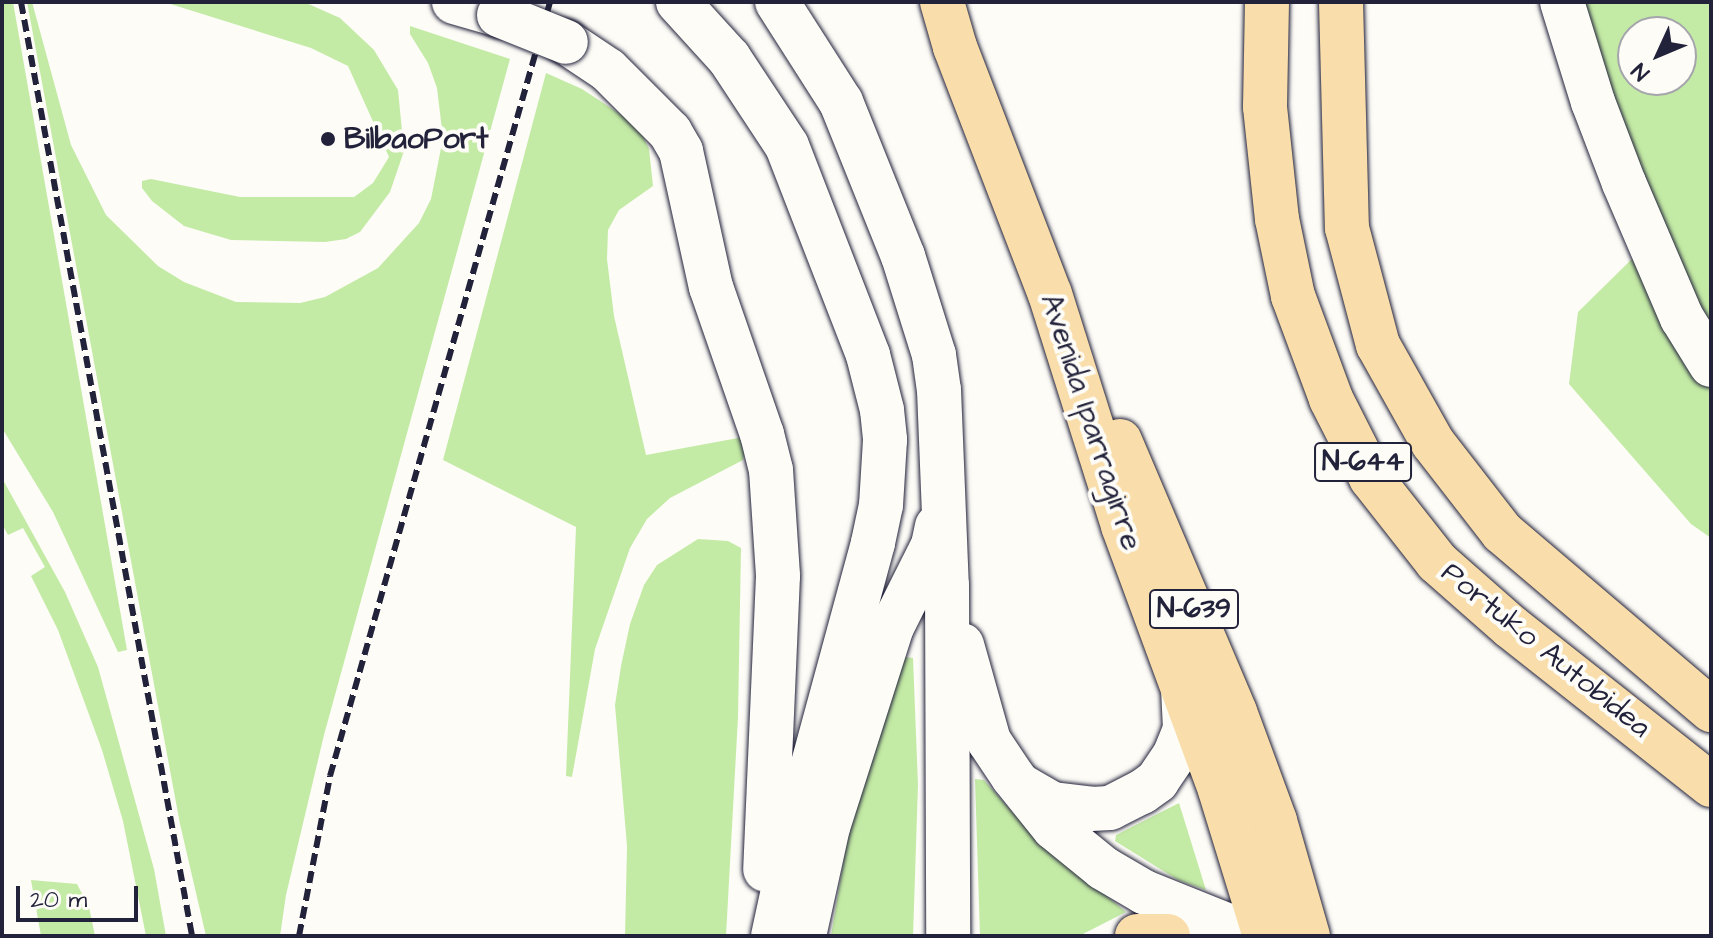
<!DOCTYPE html>
<style>
body{margin:0}
#map{position:relative;width:1713px;height:938px;overflow:hidden;background:#fdfcf7;font-family:"Architects Daughter",sans-serif}
div>[style]{position:absolute}
.green>*{inset:0;background:#c4eba5}
.roads{filter:drop-shadow(0 0 2px #22223b) drop-shadow(0 0 2px #22223b)}
.street>*{height:44px;margin:-22px;padding:0 22px;transform-origin:22px;border-radius:22px;background:#fdfcf7}
.highway>*{height:44px;margin:-22px;padding:0 22px;transform-origin:22px;border-radius:22px;background:#f9deab}
.rail>*{height:6px;margin-top:-3px;transform-origin:0;background:repeating-linear-gradient(90deg,#22223b 0 12px,transparent 0 18px)}
.bridges{filter:drop-shadow(0 0 2px #22223b) drop-shadow(0 0 2px #22223b)}
.street-bridge>*{height:44px;margin:-22px;padding:0 22px;transform-origin:22px;border-radius:22px;background:#fdfcf7}
.dots>*{width:22px;height:22px;translate:-50% -50%;box-sizing:border-box;border:4px solid #fdfcf7;border-radius:50%}
span{translate:-50% -50%;white-space:nowrap;text-align:center;line-height:1.15;-webkit-text-stroke:8px #fdfcf7;paint-order:stroke}
.shield-label span{padding:2px 6px;background:#fdfcf7;border:2px solid;border-radius:6px;-webkit-text-stroke-width:0}
.shield-label{font-size:28px;color:#22223b;font-weight:700}
.poi-label{font-size:30px;color:#22223b;font-weight:700}
.left{translate:0 -50%;text-align:left}
.street-label{font-size:30px;color:#22223b}
.frame{position:absolute;inset:0;border:4px solid #22223b;pointer-events:none}
.north{position:absolute;left:1617px;top:16px;width:80px;height:80px;box-sizing:border-box;background:#fdfcf7;border:2px solid #a5a5ac;border-radius:50%;rotate:226deg;font-size:22px;font-weight:700;line-height:32px;text-align:center;color:#22223b}
.north::after{content:'';display:block;margin:auto;width:28px;height:36px;background:#22223b;clip-path:polygon(50% 0,100% 100%,50% 72%,0 100%)}
.scale{position:absolute;left:16px;top:886px;width:122px;height:36px;box-sizing:border-box;border:4px solid #22223b;border-top:0;padding-left:10px;font-size:24px;line-height:28px;white-space:nowrap;color:#22223b;-webkit-text-stroke:6px #fdfcf7;paint-order:stroke}
</style>
<div id="map">
<div class="green">
<div style="clip-path:polygon(2px 2px,13px 2px,127px 650px,118px 652px,53px 512px,2px 428px)"></div>
<div style="clip-path:polygon(27px 2px,32px 2px,71px 145px,106px 215px,158px 266px,184px 282px,236px 302px,300px 303px,325px 297px,378px 268px,419px 223px,431px 199px,443px 138px,437px 88px,428px 63px,410px 34px,410px 26px,510px 59px,324px 735px,286px 895px,280px 936px,206px 936px,180px 824px)"></div>
<div style="clip-path:polygon(164px 2px,304px 2px,340px 18px,374px 50px,398px 90px,404px 151px,390px 192px,360px 232px,346px 239px,325px 242px,231px 240px,184px 226px,152px 201px,142px 188px,142px 181px,151px 179px,240px 197px,354px 197px,373px 183px,389px 157px,348px 66px,311px 48px)"></div>
<div style="clip-path:polygon(evenodd,1578px 2px,1711px 2px,1711px 338px,1672px 259px,1578px 2px,1633px 32px,1681px 32px,1681px 80px,1633px 80px,1633px 32px)"></div>
<div style="clip-path:polygon(546px 73px,582px 89px,629px 120px,642px 134px,649px 149px,653px 186px,619px 210px,608px 230px,607px 259px,614px 316px,646px 455px,749px 436px,743px 460px,670px 498px,647px 519px,630px 548px,595px 649px,572px 777px,566px 776px,576px 527px,443px 460px)"></div>
<div style="clip-path:polygon(1637px 254px,1696px 372px,1711px 390px,1711px 538px,1691px 524px,1569px 384px,1578px 312px)"></div>
<div style="clip-path:polygon(2px 478px,65px 592px,98px 667px,154px 869px,166px 936px,146px 936px,123px 821px,102px 750px,58px 630px,31px 576px,45px 567px,23px 528px,8px 535px,2px 524px)"></div>
<div style="clip-path:polygon(698px 539px,728px 541px,741px 548px,738px 717px,726px 936px,625px 936px,627px 846px,615px 705px,621px 666px,630px 624px,644px 585px,657px 565px)"></div>
<div style="clip-path:polygon(905px 657px,913px 658px,918px 785px,913px 936px,831px 936px,846px 846px,882px 720px)"></div>
<div style="clip-path:polygon(975px 779px,984px 780px,1029px 831px,1126px 912px,1079px 936px,980px 936px)"></div>
<div style="clip-path:polygon(1179px 803px,1206px 890px,1178px 880px,1115px 841px,1116px 835px)"></div>
<div style="clip-path:polygon(31px 880px,77px 884px,89px 907px,95px 936px,41px 936px)"></div>
</div>
<div class="roads">
<div class="street">
<div style="left:454px;top:2px;width:47px;rotate:16.1deg"></div>
<div style="left:678px;top:2px;width:76px;rotate:47.7deg"></div>
<div style="left:729px;top:58px;width:105px;rotate:56.6deg"></div>
<div style="left:787px;top:146px;width:224px;rotate:68.8deg"></div>
<div style="left:868px;top:355px;width:57px;rotate:75.7deg"></div>
<div style="left:882px;top:410px;width:30px;rotate:84deg"></div>
<div style="left:885px;top:440px;width:65px;rotate:93.5deg"></div>
<div style="left:881px;top:505px;width:39px;rotate:102deg"></div>
<div style="left:873px;top:543px;width:283px;rotate:105.2deg"></div>
<div style="left:799px;top:816px;width:123px;rotate:102.2deg"></div>
<div style="left:777px;top:2px;width:119px;rotate:57.4deg"></div>
<div style="left:841px;top:102px;width:166px;rotate:68.1deg"></div>
<div style="left:903px;top:256px;width:104px;rotate:72.6deg"></div>
<div style="left:934px;top:355px;width:35px;rotate:82deg"></div>
<div style="left:939px;top:390px;width:195px;rotate:87.7deg"></div>
<div style="left:947px;top:585px;width:351px;rotate:89.8deg"></div>
<div style="left:1562px;top:2px;width:105px;rotate:72.8deg"></div>
<div style="left:1593px;top:102px;width:87px;rotate:69.1deg"></div>
<div style="left:1624px;top:183px;width:147px;rotate:66.8deg"></div>
<div style="left:1682px;top:318px;width:55px;rotate:58.3deg"></div>
<div style="left:566px;top:42px;width:50px;rotate:33.7deg"></div>
<div style="left:608px;top:70px;width:88px;rotate:45deg"></div>
<div style="left:670px;top:132px;width:22px;rotate:60deg"></div>
<div style="left:681px;top:151px;width:139px;rotate:77.6deg"></div>
<div style="left:711px;top:287px;width:156px;rotate:70.9deg"></div>
<div style="left:762px;top:434px;width:37px;rotate:76deg"></div>
<div style="left:771px;top:470px;width:106px;rotate:86.2deg"></div>
<div style="left:778px;top:576px;width:294px;rotate:92.5deg"></div>
<div style="left:962px;top:645px;width:100px;rotate:74.3deg"></div>
<div style="left:989px;top:741px;width:43px;rotate:56.3deg"></div>
<div style="left:1013px;top:777px;width:65px;rotate:51.2deg"></div>
<div style="left:1054px;top:828px;width:63px;rotate:39.2deg"></div>
<div style="left:1103px;top:868px;width:48px;rotate:30.3deg"></div>
<div style="left:1144px;top:892px;width:118px;rotate:21.8deg"></div>
<div style="left:1023px;top:787px;width:34px;rotate:30deg"></div>
<div style="left:1053px;top:804px;width:38px;rotate:7deg"></div>
<div style="left:1091px;top:809px;width:19px;rotate:-3deg"></div>
<div style="left:1110px;top:808px;width:36px;rotate:-27deg"></div>
<div style="left:1142px;top:792px;width:19px;rotate:-36deg"></div>
<div style="left:1157px;top:781px;width:32px;rotate:-56deg"></div>
<div style="left:1175px;top:754px;width:27px;rotate:-68deg"></div>
<div style="left:1185px;top:729px;width:41px;rotate:-92.8deg"></div>
<div style="left:804px;top:936px;width:112px;rotate:-77.6deg"></div>
<div style="left:828px;top:827px;width:210px;rotate:-72.3deg"></div>
<div style="left:892px;top:627px;width:92px;rotate:-63.4deg"></div>
<div style="left:933px;top:545px;width:19px;rotate:-78deg"></div>
</div>
<div class="highway">
<div style="left:942px;top:2px;width:47px;rotate:73.9deg"></div>
<div style="left:955px;top:47px;width:265px;rotate:69deg"></div>
<div style="left:1050px;top:294px;width:243px;rotate:72.5deg"></div>
<div style="left:1123px;top:526px;width:281px;rotate:69.8deg"></div>
<div style="left:1220px;top:790px;width:153px;rotate:72.9deg"></div>
<div style="left:1267px;top:2px;width:105px;rotate:91.1deg"></div>
<div style="left:1265px;top:107px;width:113px;rotate:83.9deg"></div>
<div style="left:1277px;top:219px;width:79px;rotate:78.3deg"></div>
<div style="left:1293px;top:296px;width:110px;rotate:69.7deg"></div>
<div style="left:1331px;top:399px;width:89px;rotate:63.1deg"></div>
<div style="left:1371px;top:478px;width:107px;rotate:51.8deg"></div>
<div style="left:1437px;top:562px;width:98px;rotate:41.3deg"></div>
<div style="left:1511px;top:627px;width:255px;rotate:38.3deg"></div>
<div style="left:1341px;top:2px;width:226px;rotate:88.5deg"></div>
<div style="left:1347px;top:228px;width:121px;rotate:75.2deg"></div>
<div style="left:1378px;top:345px;width:112px;rotate:60.7deg"></div>
<div style="left:1433px;top:443px;width:113px;rotate:52.2deg"></div>
<div style="left:1502px;top:532px;width:275px;rotate:40.4deg"></div>
<div style="left:1120px;top:441px;width:294px;rotate:67deg"></div>
<div style="left:1235px;top:712px;width:116px;rotate:69.8deg"></div>
<div style="left:1275px;top:821px;width:120px;rotate:74deg"></div>
<div style="left:1137px;top:936px;width:31px"></div>
</div>
</div>
<div class="rail">
<div style="left:21px;top:2px;width:950px;rotate:79.62deg"></div>
<div style="left:299px;top:936px;width:163px;rotate:-79deg"></div>
<div style="left:330px;top:776px;width:805px;rotate:-74.13deg"></div>
</div>
<div class="bridges">
<div class="street-bridge">
<div style="left:499px;top:15px;width:72px;rotate:21.9deg"></div>
</div>
</div>
<div class="dots">
<div style="left:328px;top:139px;background:#22223b"></div>
</div>
<div class="shield-label">
<span style="left:1363px;top:462px">N-644</span>
<span style="left:1194px;top:609px">N-639</span>
</div>
<div class="poi-label">
<span class="left" style="left:344px;top:139px">BilbaoPort</span>
</div>
<div class="street-label">
<span style="left:1091px;top:422px;rotate:72deg">Avenida Iparragirre</span>
<span style="left:1546px;top:650px;rotate:39deg">Portuko Autobidea</span>
</div>
<div class="frame"></div>
<div class="north">N</div>
<div class="scale">20 m</div>
</div>
